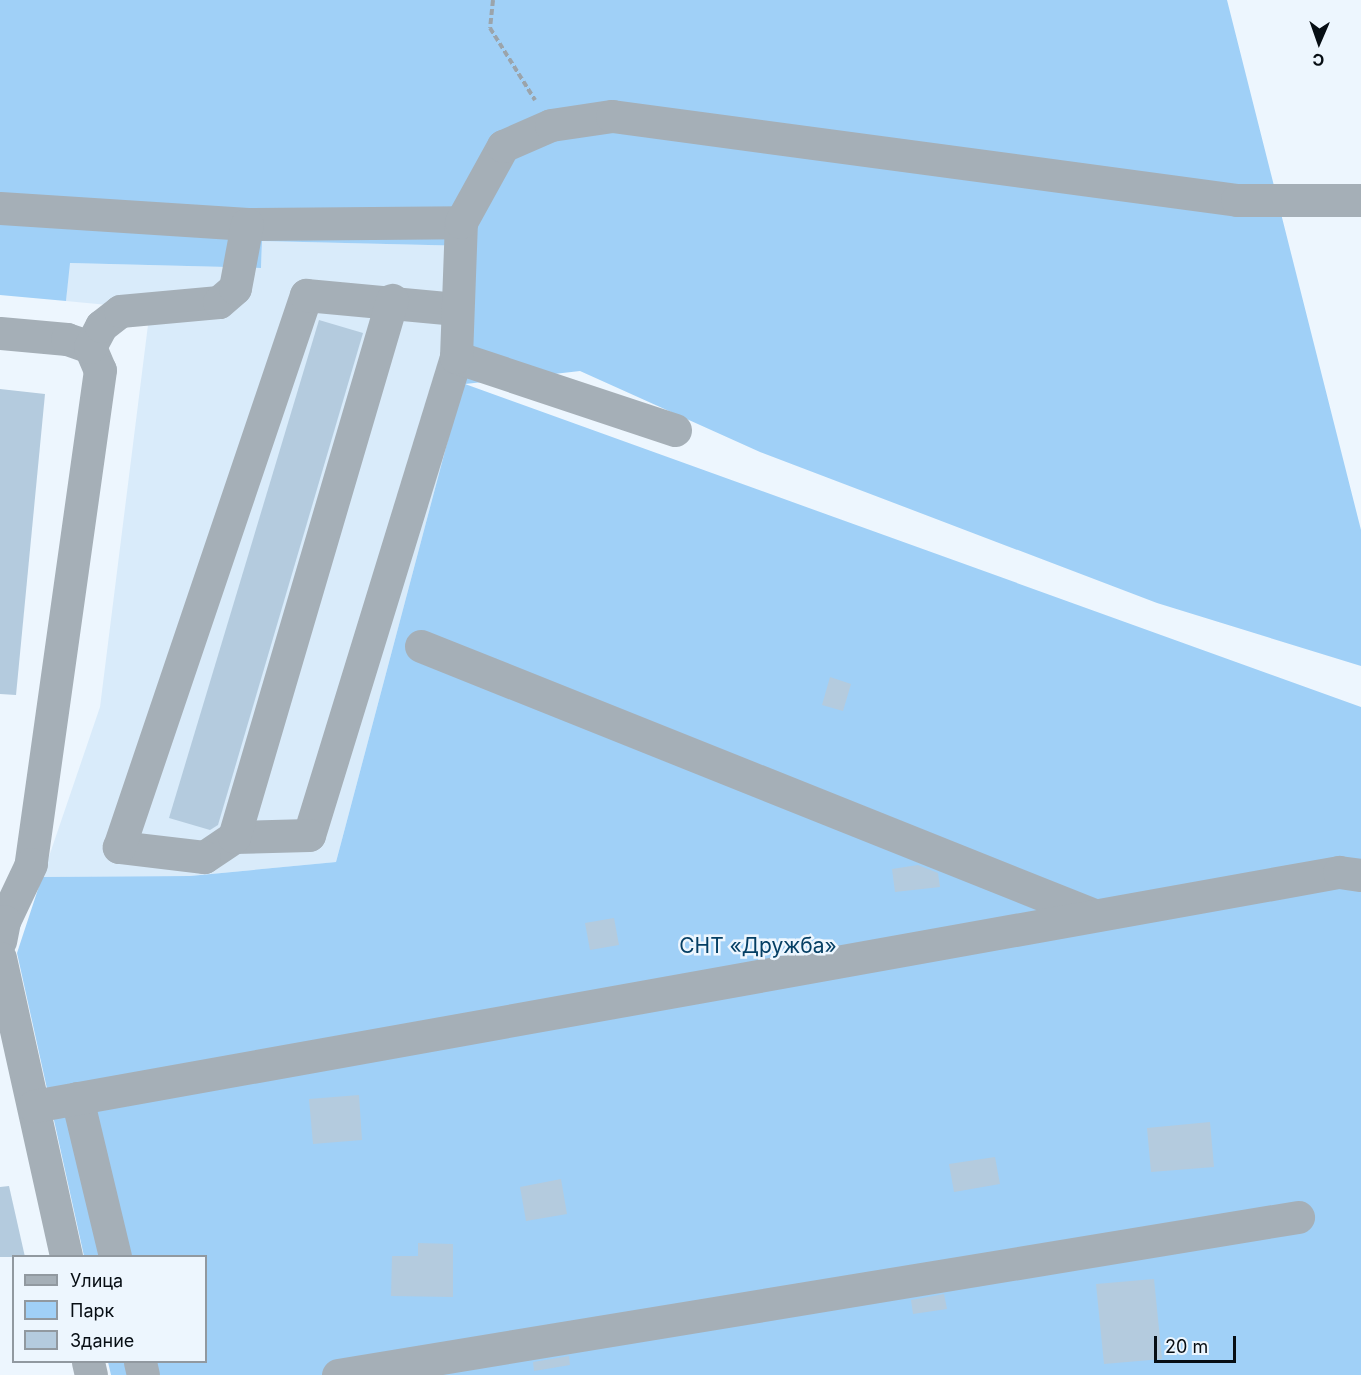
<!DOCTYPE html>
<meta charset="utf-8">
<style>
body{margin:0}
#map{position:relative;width:1361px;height:1375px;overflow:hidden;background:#edf6fe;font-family:Inter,sans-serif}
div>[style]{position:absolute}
.built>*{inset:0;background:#d9ebfa}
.green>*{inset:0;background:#a0d0f7}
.building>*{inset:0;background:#b4cbde}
.path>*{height:4px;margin-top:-2px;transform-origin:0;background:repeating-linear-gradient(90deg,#9ba4ab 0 6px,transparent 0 9px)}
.minor>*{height:33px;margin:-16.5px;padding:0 16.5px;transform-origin:16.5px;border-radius:16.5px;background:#a5afb7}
span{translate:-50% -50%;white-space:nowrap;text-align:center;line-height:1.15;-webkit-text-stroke:5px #edf6fe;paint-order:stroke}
.park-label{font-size:21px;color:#053f64}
.legend{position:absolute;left:12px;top:1255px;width:195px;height:108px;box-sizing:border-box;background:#edf6fe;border:2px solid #9199a0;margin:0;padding:8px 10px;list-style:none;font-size:18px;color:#070e14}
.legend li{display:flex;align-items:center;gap:12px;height:30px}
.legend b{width:30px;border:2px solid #9199a0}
.north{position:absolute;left:1289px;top:12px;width:60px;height:60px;-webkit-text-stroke:4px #edf6fe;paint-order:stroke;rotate:182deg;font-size:16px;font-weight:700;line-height:24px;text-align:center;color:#070e14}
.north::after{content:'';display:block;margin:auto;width:21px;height:27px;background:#070e14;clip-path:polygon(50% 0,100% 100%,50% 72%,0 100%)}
.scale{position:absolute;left:1154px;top:1336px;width:82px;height:27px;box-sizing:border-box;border:3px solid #070e14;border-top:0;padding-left:8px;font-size:18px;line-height:21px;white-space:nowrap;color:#070e14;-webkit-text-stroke:4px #edf6fe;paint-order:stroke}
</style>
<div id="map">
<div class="built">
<div style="clip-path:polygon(262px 241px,471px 246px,463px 383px,336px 862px,190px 876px,42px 877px,100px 707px,150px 309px,66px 301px,69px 263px,261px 268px)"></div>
</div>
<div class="green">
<div style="clip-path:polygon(0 0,1227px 0,1361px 530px,1361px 666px,1157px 603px,760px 452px,580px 371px,465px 384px,1361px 707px,1361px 1375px,111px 1375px,108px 1362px,206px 1362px,206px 1256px,84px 1256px,17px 953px,42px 877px,190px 876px,336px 862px,463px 383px,470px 246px,262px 241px,261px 268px,70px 263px,66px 301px,0 295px)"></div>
</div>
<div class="building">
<div style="clip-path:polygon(319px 320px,363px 333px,218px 825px,210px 830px,169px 818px)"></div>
<div style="clip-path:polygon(0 389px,45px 394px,16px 695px,0 694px)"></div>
<div style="clip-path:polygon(830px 677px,851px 684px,843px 711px,822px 705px)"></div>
<div style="clip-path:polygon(918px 865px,938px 873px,940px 887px,895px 892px,892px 869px)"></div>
<div style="clip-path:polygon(614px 918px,619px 945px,590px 950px,585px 923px)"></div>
<div style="clip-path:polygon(359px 1095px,362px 1140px,313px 1144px,309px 1099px)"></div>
<div style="clip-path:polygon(1210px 1122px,1214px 1167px,1151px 1172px,1147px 1128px)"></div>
<div style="clip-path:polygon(995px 1157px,1000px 1184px,954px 1192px,949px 1164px)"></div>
<div style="clip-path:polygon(561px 1179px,567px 1214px,526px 1221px,520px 1187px)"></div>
<div style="clip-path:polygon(9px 1186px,25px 1257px,0 1257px,0 1187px)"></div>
<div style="clip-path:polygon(418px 1243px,453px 1244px,453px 1297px,391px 1296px,392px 1256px,418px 1256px)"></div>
<div style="clip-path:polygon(1154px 1279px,1162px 1359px,1104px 1364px,1096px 1284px)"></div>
<div style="clip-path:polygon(944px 1294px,947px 1309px,913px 1314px,911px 1300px)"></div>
<div style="clip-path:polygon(569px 1356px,570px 1365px,534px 1371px,533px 1362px)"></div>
</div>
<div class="path">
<div style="left:493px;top:0;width:28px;rotate:96deg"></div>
<div style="left:490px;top:28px;width:85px;rotate:58deg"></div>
</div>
<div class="minor">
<div style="left:0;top:208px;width:248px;rotate:3.7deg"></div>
<div style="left:247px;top:224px;width:214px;rotate:-0.5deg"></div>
<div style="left:0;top:333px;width:67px;rotate:5.1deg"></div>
<div style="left:67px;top:339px;width:24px;rotate:19deg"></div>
<div style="left:90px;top:347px;width:25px;rotate:67deg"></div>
<div style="left:100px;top:370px;width:499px;rotate:98deg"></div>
<div style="left:31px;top:864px;width:63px;rotate:115.3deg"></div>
<div style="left:4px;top:921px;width:20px;rotate:101deg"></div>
<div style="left:90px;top:347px;width:24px;rotate:-62deg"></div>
<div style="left:101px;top:326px;width:24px;rotate:-38deg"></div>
<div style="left:120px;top:311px;width:99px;rotate:-5.2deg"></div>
<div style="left:219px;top:302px;width:21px;rotate:-41deg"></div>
<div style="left:235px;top:288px;width:65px;rotate:-79.4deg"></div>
<div style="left:456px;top:357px;width:500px;rotate:107.09deg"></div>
<div style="left:309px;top:835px;width:75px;rotate:178.5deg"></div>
<div style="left:234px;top:837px;width:36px;rotate:146deg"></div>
<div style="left:204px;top:857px;width:86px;rotate:-173.3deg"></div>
<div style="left:119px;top:847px;width:583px;rotate:-71.29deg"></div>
<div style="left:306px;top:295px;width:151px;rotate:5.3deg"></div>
<div style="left:675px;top:430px;width:231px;rotate:-161.6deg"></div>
<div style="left:456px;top:357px;width:135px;rotate:-87.9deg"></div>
<div style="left:461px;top:222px;width:87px;rotate:-61.1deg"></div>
<div style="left:503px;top:146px;width:52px;rotate:-23.6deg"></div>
<div style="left:551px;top:125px;width:62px;rotate:-8.4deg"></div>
<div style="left:612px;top:116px;width:631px;rotate:7.65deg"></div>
<div style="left:1237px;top:200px;width:124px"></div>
<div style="left:421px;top:646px;width:725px;rotate:21.79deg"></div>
<div style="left:234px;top:837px;width:560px;rotate:-73.6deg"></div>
<div style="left:0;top:958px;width:305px;rotate:77.5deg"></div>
<div style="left:77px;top:1098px;width:163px;rotate:76.5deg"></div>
<div style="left:34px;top:1106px;width:1326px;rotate:-10.17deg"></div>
<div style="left:1339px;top:872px;width:22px;rotate:8deg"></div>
<div style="left:88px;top:1362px;width:13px;rotate:77deg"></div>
<div style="left:140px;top:1362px;width:13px;rotate:77deg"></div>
<div style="left:338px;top:1375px;width:973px;rotate:-9.35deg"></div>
</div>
<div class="park-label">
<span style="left:758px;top:946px">СНТ «Дружба»</span>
</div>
<ul class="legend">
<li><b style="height:8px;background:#a5afb7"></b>Улица</li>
<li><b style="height:16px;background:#a0d0f7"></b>Парк</li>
<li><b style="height:16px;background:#b4cbde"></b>Здание</li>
</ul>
<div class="north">С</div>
<div class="scale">20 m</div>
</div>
